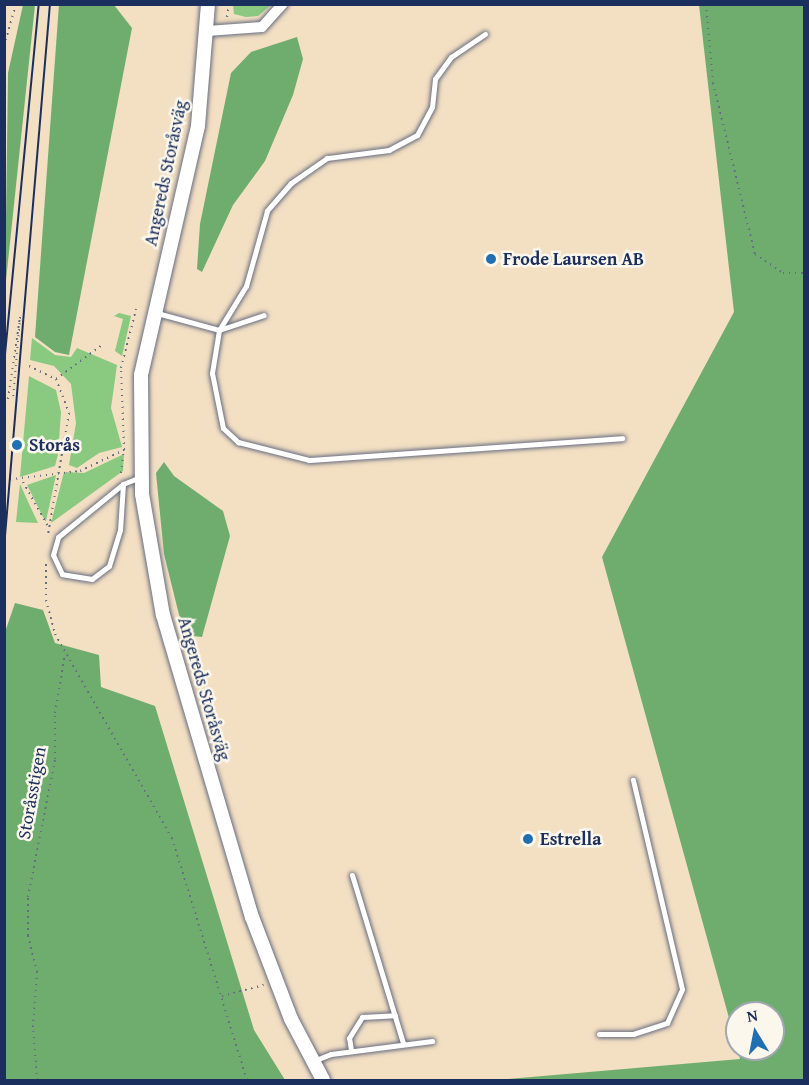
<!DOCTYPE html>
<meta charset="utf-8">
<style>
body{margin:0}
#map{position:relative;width:809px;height:1085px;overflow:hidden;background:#f3dfc2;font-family:"Gentium Book Plus",serif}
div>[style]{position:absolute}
.green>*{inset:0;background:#8ac980}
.forest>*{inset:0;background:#6fad6e}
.path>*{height:2px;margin-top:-1px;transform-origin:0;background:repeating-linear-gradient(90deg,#676d81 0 1.5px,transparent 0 6px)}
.roads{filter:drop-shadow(0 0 2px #676d81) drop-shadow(0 0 2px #676d81)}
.service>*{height:5px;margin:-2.5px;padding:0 2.5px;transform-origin:2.5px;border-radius:2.5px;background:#fff}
.minor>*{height:10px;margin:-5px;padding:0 5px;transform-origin:5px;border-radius:5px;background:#fff}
.tertiary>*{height:14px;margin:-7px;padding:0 7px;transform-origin:7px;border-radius:7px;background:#fff}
.tram>*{height:1.5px;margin:-0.75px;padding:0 0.75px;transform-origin:0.75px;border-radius:0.75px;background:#1b2f5e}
.dots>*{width:16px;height:16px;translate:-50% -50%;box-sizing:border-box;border:3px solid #fbf7ec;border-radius:50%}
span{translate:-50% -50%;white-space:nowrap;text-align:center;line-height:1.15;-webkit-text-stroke:5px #fbf7ec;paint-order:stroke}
.street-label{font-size:18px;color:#1b2f5e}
.poi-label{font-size:18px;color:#1b2f5e;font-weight:700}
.left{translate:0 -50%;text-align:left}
.frame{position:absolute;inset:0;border:6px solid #1b2f5e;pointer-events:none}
.north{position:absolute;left:725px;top:1001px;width:60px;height:60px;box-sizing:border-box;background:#fbf7ec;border:2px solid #a1a7b3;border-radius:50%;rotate:350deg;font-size:16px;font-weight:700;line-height:24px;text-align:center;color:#1b2f5e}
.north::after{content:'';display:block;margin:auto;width:21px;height:27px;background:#1f6fb2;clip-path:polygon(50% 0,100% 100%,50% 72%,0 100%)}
</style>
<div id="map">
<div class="green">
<div style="clip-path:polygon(233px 5px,233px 4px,271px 5px,258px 16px,246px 17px,234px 14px)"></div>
<div style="clip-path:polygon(119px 313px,131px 316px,122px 356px,115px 351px,123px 319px,114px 316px)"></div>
<div style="clip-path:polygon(32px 338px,55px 355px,71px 357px,77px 348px,117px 365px,111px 408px,122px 447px,99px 453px,77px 468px,69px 465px,76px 423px,71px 384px,54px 366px,30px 360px)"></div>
<div style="clip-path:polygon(29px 376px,56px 390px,61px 412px,58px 454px,55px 466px,20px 477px)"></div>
<div style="clip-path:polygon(124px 454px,123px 471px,51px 523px,64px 472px,84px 473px)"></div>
<div style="clip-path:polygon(56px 475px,46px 521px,45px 521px,27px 485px)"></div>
<div style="clip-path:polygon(20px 484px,30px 506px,38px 523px,16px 522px)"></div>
</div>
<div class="forest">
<div style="clip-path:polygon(59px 4px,114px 5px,132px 28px,69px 355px,55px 352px,35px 337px)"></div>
<div style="clip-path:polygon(23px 5px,35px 5px,5px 290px,8px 73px)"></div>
<div style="clip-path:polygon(699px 5px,804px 5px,804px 1080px,495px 1080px,740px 1059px,738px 1049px,773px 1049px,773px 1013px,737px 1013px,737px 1047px,602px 557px,734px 312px)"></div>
<div style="clip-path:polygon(297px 37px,303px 59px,293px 95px,265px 161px,233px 205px,202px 272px,197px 269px,200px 224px,231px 73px,251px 52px)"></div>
<div style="clip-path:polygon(164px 462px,174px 476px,223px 511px,230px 536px,202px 637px,184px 635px,164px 554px,156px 473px)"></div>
<div style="clip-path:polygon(15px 603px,43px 610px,55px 643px,99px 655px,101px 687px,155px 706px,254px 1030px,285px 1080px,5px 1080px,4px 635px)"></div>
</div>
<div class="path">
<div style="left:706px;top:4px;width:79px;rotate:84.9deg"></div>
<div style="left:713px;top:83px;width:176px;rotate:76.2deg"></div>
<div style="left:755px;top:254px;width:34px;rotate:34deg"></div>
<div style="left:783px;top:273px;width:21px"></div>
<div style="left:227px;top:17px;width:13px;rotate:-81deg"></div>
<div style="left:4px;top:46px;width:44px;rotate:-74.1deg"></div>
<div style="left:29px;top:366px;width:30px;rotate:26deg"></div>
<div style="left:56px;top:379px;width:36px;rotate:69deg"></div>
<div style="left:69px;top:413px;width:123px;rotate:99.8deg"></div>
<div style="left:56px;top:379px;width:57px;rotate:-36.5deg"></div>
<div style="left:8px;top:399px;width:83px;rotate:-81.7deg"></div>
<div style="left:20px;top:317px;width:82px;rotate:94.9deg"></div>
<div style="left:4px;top:469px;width:2px;rotate:-63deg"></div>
<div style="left:121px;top:473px;width:23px;rotate:-83deg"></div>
<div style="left:4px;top:480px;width:77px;rotate:-6.8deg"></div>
<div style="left:80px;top:471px;width:49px;rotate:-25.5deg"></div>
<div style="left:124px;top:450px;width:82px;rotate:-92.1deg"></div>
<div style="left:121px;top:368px;width:61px;rotate:-75.7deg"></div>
<div style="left:23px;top:482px;width:53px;rotate:60.5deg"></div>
<div style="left:46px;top:564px;width:36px;rotate:90deg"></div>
<div style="left:46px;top:600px;width:35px;rotate:75deg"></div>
<div style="left:55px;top:634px;width:235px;rotate:60.2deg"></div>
<div style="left:172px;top:838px;width:253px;rotate:72.8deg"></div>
<div style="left:222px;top:996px;width:43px;rotate:-14.7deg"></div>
<div style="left:37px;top:1080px;width:53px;rotate:-94.3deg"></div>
<div style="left:33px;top:1027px;width:55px;rotate:-85.8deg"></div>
<div style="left:37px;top:972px;width:37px;rotate:-104deg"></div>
<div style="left:28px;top:936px;width:39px;rotate:-90deg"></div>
<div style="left:28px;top:897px;width:141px;rotate:-78.9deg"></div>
<div style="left:55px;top:759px;width:46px;rotate:-90deg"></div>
<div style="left:55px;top:713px;width:60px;rotate:-80.4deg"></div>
</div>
<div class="roads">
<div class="service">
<div style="left:485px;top:34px;width:41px;rotate:145.9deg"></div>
<div style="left:451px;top:57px;width:27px;rotate:126deg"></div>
<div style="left:435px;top:79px;width:28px;rotate:96deg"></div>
<div style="left:432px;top:107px;width:32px;rotate:118deg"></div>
<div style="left:417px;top:135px;width:32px;rotate:152deg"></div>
<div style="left:389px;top:150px;width:63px;rotate:172.6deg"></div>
<div style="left:327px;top:158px;width:44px;rotate:145.2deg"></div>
<div style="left:291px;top:183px;width:37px;rotate:131deg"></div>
<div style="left:267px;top:211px;width:78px;rotate:105.6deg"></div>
<div style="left:246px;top:286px;width:52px;rotate:121.5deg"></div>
<div style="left:219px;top:330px;width:44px;rotate:99.2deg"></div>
<div style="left:212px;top:373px;width:56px;rotate:78.7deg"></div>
<div style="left:223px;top:428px;width:21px;rotate:43deg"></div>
<div style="left:238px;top:442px;width:73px;rotate:14.2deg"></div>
<div style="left:309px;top:460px;width:314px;rotate:-4deg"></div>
<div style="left:157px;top:313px;width:64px;rotate:15.3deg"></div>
<div style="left:219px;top:330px;width:47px;rotate:-18.4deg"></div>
<div style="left:123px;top:484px;width:46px;rotate:93.7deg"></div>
<div style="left:120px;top:530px;width:38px;rotate:107deg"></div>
<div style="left:109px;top:566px;width:21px;rotate:143deg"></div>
<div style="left:92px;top:579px;width:30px;rotate:-171deg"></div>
<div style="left:62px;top:574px;width:21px;rotate:-115deg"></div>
<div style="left:53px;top:555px;width:19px;rotate:-74deg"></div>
<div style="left:58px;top:537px;width:84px;rotate:-39.2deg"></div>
<div style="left:123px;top:484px;width:18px;rotate:-22deg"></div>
<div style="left:352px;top:875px;width:176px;rotate:73.1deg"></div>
<div style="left:599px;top:1034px;width:34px"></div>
<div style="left:633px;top:1034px;width:36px;rotate:-18deg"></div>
<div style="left:667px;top:1023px;width:37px;rotate:-66deg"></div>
<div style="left:682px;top:989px;width:215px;rotate:-103.2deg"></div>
<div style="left:351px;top:1050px;width:12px;rotate:-99deg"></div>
<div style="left:349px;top:1038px;width:25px;rotate:-58deg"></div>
<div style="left:362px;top:1017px;width:33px;rotate:-3deg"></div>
<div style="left:313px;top:1061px;width:19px;rotate:-21deg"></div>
<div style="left:331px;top:1054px;width:102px;rotate:-7.3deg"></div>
</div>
<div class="minor">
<div style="left:207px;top:31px;width:55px;rotate:-4.2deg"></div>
<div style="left:262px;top:27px;width:31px;rotate:-48deg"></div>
</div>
<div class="tertiary">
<div style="left:208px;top:4px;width:122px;rotate:94.7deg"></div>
<div style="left:198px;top:126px;width:255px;rotate:102.9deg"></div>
<div style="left:141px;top:375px;width:119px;rotate:89.5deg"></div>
<div style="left:142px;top:494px;width:123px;rotate:80.2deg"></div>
<div style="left:163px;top:615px;width:315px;rotate:73.6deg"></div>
<div style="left:252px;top:917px;width:109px;rotate:69.1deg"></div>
<div style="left:291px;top:1019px;width:69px;rotate:62.3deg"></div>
</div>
</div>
<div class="tram">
<div style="left:4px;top:365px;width:363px;rotate:-84.5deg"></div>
<div style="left:4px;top:548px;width:546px;rotate:-85.17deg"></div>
</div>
<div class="dots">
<div style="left:491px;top:259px;background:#1f6fb2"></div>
<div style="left:17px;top:445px;background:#1f6fb2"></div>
<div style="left:528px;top:839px;background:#1f6fb2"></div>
</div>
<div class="street-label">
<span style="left:166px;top:173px;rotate:-78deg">Angereds Storåsväg</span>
<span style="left:204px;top:689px;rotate:74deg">Angereds Storåsväg</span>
<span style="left:32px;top:793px;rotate:-80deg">Storåsstigen</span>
</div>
<div class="poi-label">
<span class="left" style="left:503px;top:259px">Frode Laursen AB</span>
<span class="left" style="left:29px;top:445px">Storås</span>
<span class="left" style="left:540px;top:839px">Estrella</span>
</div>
<div class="frame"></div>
<div class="north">N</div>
</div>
